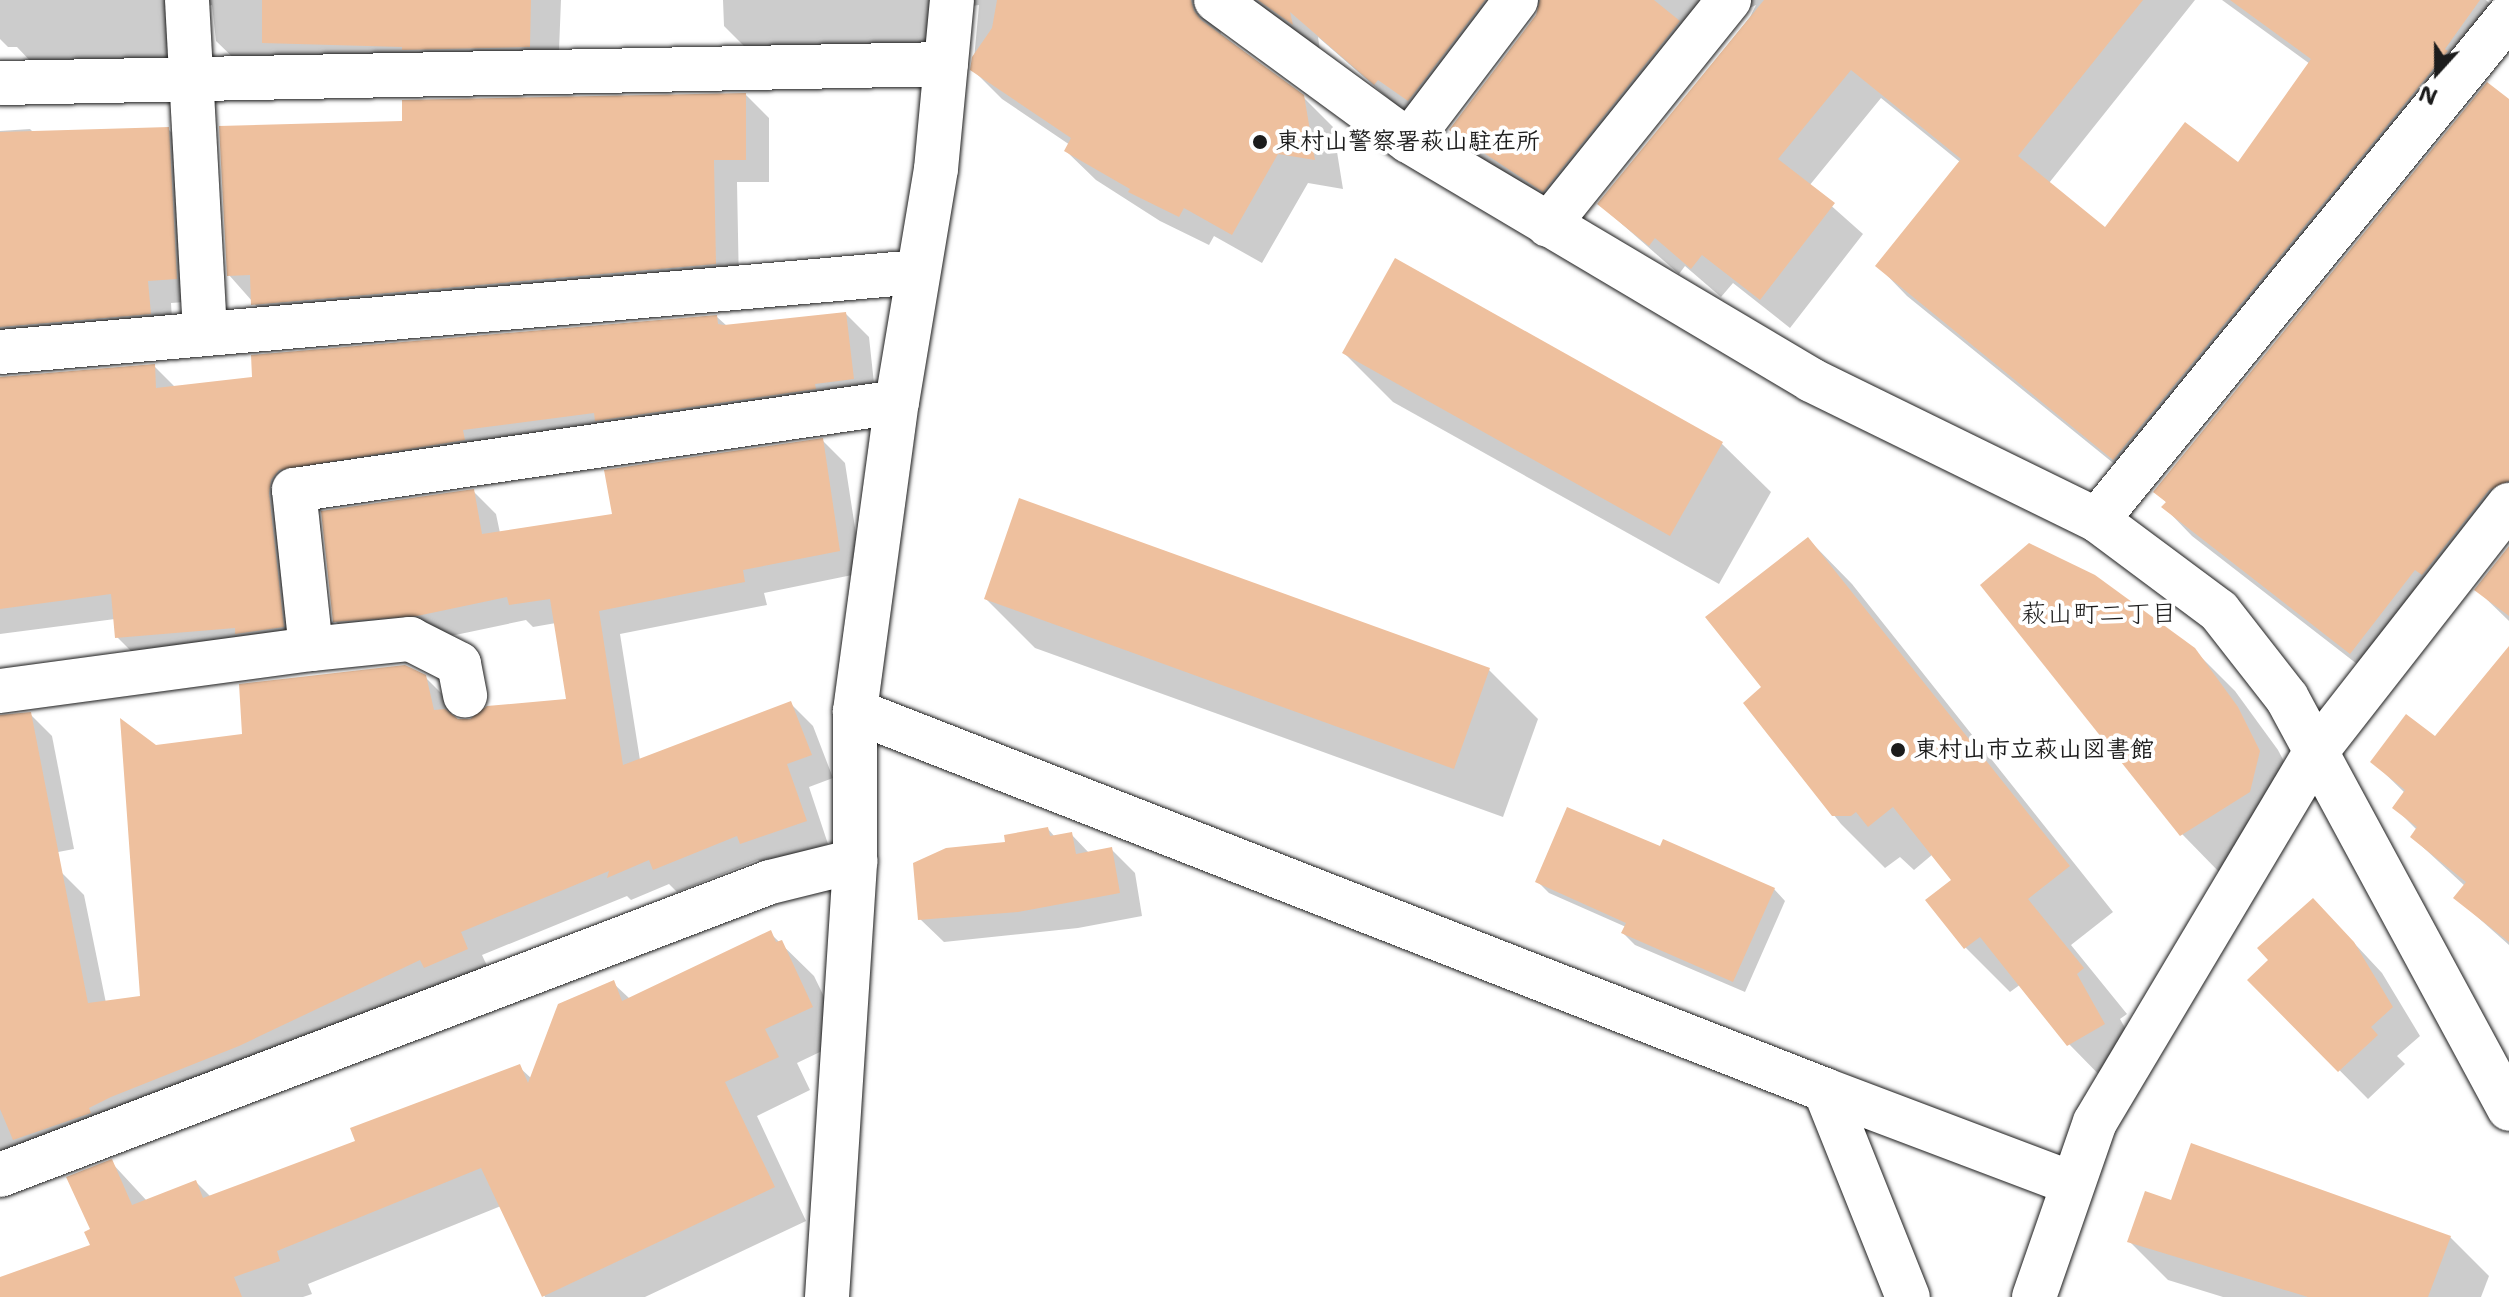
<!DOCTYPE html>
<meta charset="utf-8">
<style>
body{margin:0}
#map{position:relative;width:2509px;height:1297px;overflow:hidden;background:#fff;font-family:"Shantell Sans","Klee One",sans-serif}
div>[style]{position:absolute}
.shadow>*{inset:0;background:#0003}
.building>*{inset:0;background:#eec09e}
.roads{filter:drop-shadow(0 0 2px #1c1c1c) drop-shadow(0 0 2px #1c1c1c)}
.minor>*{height:44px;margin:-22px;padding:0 22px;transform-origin:22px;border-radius:22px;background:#fff}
.dots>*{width:22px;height:22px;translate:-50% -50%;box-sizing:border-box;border:4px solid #fff;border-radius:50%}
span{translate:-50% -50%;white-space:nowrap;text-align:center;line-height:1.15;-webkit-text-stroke:8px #fff;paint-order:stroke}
.poi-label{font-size:24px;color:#1c1c1c;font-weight:700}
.left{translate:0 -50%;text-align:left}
.neighbourhood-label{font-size:26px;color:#1c1c1c}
.north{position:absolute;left:2397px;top:32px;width:80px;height:80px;-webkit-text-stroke:6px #fff;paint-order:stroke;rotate:201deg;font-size:22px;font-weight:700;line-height:32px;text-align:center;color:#1c1c1c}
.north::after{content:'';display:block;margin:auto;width:28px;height:36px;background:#1c1c1c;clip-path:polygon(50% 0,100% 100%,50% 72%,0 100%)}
</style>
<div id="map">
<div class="shadow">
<div style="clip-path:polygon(0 0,561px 0,558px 76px,246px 70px,216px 41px,212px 5px,202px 8px,193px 69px,34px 65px,17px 47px,8px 47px,0 39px)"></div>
<div style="clip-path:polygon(723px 0,2195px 0,2049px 183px,2106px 230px,2238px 165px,2310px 64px,2222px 0,2486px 0,2509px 23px,2144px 488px,1907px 296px,1878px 266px,1960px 162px,1881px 98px,1809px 186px,1863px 234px,1790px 328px,1733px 283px,1721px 297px,1685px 266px,1679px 274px,1599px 204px,1750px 17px,1756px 5px,1739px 13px,1573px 219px,1480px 159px,1451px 130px,1538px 15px,1542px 5px,1525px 14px,1404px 112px,1318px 37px,1320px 51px,1220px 27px,1221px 34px,1303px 97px,1333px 127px,1343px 189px,1308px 183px,1262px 263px,1214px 236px,1209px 245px,1160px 221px,1096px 180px,1066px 151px,1070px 145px,1002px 99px,973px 70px,979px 5px,971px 6px,952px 67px,753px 55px,724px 26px)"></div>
<div style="clip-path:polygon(746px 95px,769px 118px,769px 182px,737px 182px,739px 287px,276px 328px,229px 275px,404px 122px)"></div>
<div style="clip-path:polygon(2509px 102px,2509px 529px,2379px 681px,2192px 536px,2164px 507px,2167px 503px,2155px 491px)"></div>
<div style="clip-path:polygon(30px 129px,34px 133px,168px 129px,191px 152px,199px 301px,171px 303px,173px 336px,0 365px,0 131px)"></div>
<div style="clip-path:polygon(846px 314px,869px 337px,876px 402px,303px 492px,306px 650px,140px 660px,117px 637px,115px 619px,0 634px,0 379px,154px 366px,176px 388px,717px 317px,727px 326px)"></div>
<div style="clip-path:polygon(1344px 353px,1721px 443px,1771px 492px,1719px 584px,1393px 402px)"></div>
<div style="clip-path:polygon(822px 440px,845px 463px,862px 573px,764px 593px,767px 605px,620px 634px,640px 760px,790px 703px,813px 726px,833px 778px,809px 787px,828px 844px,765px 866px,758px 860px,677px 892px,669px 884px,631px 900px,627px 896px,482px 955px,490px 972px,448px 989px,442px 983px,262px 1068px,0 1169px,0 902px,62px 873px,84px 895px,106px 1003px,142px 998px,155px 747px,244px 736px,425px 677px,448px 700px,452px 717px,457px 721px,471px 721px,568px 701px,556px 623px,533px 627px,526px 620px,441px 638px,358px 644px,335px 621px,473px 491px,496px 514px,500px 533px,615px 515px)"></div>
<div style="clip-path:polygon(1808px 539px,1852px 584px,2113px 912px,2071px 945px,2127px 1014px,2120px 1019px,2148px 1069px,2113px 1089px,2069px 1044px,2021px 984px,2010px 992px,1966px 948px,1928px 901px,1954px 880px,1933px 854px,1914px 870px,1900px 857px,1885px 868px,1841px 824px,1745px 703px,1764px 687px)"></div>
<div style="clip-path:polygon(2509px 549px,2509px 621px,2477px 590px)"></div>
<div style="clip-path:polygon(986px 599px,1489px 670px,1538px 719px,1503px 817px,1035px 648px)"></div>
<div style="clip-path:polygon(2193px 649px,2235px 691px,2278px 750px,2300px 792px,2222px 875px,2182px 834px)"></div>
<div style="clip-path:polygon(2509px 650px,2509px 945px,2456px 898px,2465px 886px,2412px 837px,2417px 830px,2394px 807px,2405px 793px,2373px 762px,2435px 739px)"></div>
<div style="clip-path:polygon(30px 714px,52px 736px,74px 849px,0 863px,0 717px)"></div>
<div style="clip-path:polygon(1048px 829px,1055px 837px,1071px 834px,1090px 854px,1111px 849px,1135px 873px,1142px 916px,1078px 928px,944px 942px,920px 919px,1008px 843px)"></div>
<div style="clip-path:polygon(1661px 849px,1774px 889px,1785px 901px,1745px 992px,1635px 945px,1623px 933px,1626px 927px,1549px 893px,1537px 881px)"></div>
<div style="clip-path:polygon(2341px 929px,2382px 973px,2420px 1036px,2397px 1056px,2405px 1064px,2368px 1099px,2250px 980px)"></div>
<div style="clip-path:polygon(770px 933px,814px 976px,845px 1040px,797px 1063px,810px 1090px,757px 1116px,806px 1221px,645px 1297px,545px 1297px,501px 1206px,308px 1284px,312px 1294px,303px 1297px,0 1297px,0 1280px,92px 1246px,93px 1231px,111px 1162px,147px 1201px,196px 1182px,211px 1197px,358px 1142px,519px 1067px,532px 1079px,613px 983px,630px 999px)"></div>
<div style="clip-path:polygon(2172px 1203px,2450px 1237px,2489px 1276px,2481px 1297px,2223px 1297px,2168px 1280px,2129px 1241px)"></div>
</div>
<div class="building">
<div style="clip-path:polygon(262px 0,531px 0,530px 47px,402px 50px,402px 47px,262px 43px)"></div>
<div style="clip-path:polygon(997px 0,1191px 0,1194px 11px,1201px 20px,1304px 95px,1315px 160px,1278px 154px,1232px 235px,1184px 208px,1179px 217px,1128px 192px,1130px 189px,1064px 151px,1071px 138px,970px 70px,972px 57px,992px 28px)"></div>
<div style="clip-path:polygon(1258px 0,1485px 0,1408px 101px,1378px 80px,1374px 85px,1372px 83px,1290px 12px,1293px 25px)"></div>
<div style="clip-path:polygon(1540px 0,1654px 0,1680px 21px,1543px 192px,1449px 130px,1536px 15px)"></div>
<div style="clip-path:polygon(1764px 0,2143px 0,2018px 156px,2105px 227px,2185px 122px,2238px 162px,2311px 59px,2230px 0,2480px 0,2445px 49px,2448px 51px,2113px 460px,1875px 266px,1961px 159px,1851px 70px,1778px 159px,1835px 203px,1760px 300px,1702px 255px,1691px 269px,1655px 238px,1649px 246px,1597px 204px)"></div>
<div style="clip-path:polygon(2487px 82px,2509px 99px,2509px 481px,2489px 490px,2422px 575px,2415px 570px,2350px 654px,2161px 507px,2166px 502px,2153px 492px)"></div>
<div style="clip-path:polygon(746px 93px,746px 160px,714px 160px,716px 264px,251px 305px,250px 275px,227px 276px,219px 126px,402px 121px,402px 100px)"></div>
<div style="clip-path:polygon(169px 127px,177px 279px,148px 281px,151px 314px,0 327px,0 132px)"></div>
<div style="clip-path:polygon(1395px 258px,1723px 442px,1670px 536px,1342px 353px)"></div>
<div style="clip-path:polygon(846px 312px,854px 379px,815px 384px,816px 389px,595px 421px,594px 413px,463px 430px,465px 440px,279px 470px,271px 480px,269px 493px,284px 627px,235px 634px,235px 628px,115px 638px,111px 594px,0 609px,0 377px,155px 364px,156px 388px,252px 377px,251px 355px,717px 315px,718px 324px,724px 325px)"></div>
<div style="clip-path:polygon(823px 438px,840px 551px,743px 570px,745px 582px,599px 611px,623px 765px,791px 701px,812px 755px,787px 764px,807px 821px,740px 844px,737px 836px,653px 870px,649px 860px,607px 878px,609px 871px,461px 932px,468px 949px,424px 968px,420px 960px,239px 1046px,111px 1097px,89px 1108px,91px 1113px,13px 1140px,0 1109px,0 715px,31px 712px,88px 1003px,140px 996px,120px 718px,156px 745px,242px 734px,239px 684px,405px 665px,426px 675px,434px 710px,445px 709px,458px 719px,470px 719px,487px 706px,566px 699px,550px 599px,509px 605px,507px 597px,417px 616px,333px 622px,321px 511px,474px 489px,482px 534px,612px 514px,604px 470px)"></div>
<div style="clip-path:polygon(1019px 498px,1490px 668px,1454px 769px,984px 599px)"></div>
<div style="clip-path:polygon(1808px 537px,2070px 866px,2028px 899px,2084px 968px,2077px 974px,2105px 1024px,2067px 1046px,1980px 937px,1964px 949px,1925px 900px,1951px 880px,1893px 807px,1868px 827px,1856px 812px,1851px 816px,1832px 816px,1743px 703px,1761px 687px,1705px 617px)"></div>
<div style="clip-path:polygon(2029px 543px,2095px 575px,2195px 648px,2238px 707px,2260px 751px,2250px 792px,2180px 836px,1980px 585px)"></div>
<div style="clip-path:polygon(2509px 546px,2509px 616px,2474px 590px)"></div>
<div style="clip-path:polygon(2509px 646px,2509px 942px,2453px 898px,2466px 882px,2410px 837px,2417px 827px,2392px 808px,2405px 790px,2370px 762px,2406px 714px,2435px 736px)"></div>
<div style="clip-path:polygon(1567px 807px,1660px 846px,1663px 839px,1775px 888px,1733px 982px,1621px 933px,1626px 923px,1535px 882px)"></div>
<div style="clip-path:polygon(1048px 827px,1050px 836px,1072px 832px,1076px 854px,1112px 847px,1120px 893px,1018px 912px,918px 920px,913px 863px,946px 848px,1005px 842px,1004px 835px)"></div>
<div style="clip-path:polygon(2313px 898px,2354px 942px,2393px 1007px,2371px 1027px,2378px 1035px,2338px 1072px,2247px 980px,2268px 960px,2257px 948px)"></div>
<div style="clip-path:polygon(771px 930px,776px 942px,782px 940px,813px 1007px,765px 1029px,779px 1057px,725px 1082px,775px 1187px,542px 1297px,481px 1168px,277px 1251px,280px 1261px,234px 1277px,242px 1297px,0 1297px,0 1277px,90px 1245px,84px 1232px,90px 1229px,66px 1177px,112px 1159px,132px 1205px,196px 1180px,203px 1198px,355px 1141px,350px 1128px,520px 1064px,528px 1083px,558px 1004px,614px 980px,622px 1001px)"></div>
<div style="clip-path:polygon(2191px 1143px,2451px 1236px,2428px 1297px,2308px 1297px,2127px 1242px,2145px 1191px,2171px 1200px)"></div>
</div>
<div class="roads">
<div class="minor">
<div style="left:187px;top:0;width:334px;rotate:86.9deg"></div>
<div style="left:1216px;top:0;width:239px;rotate:36.2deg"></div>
<div style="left:1409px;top:141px;width:468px;rotate:30.7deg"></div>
<div style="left:1811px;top:380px;width:318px;rotate:26.1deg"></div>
<div style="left:2097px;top:520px;width:152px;rotate:36.7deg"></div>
<div style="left:2219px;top:611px;width:110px;rotate:52deg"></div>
<div style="left:2287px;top:698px;width:467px;rotate:61.6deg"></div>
<div style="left:0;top:83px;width:946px;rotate:-1.15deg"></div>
<div style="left:1409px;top:141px;width:177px;rotate:-52.8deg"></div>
<div style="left:1548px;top:225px;width:289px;rotate:-51.2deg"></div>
<div style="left:0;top:352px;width:921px;rotate:-4.98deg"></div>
<div style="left:2097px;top:520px;width:651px;rotate:-50.74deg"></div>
<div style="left:311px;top:649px;width:100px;rotate:-5.8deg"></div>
<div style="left:410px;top:639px;width:55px;rotate:27deg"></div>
<div style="left:459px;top:664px;width:32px;rotate:79deg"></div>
<div style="left:0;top:691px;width:314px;rotate:-7.7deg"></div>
<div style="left:311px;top:649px;width:160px;rotate:-96.1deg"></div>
<div style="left:294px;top:490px;width:609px;rotate:-8.3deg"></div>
<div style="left:855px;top:711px;width:1041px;rotate:21.34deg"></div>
<div style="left:1825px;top:1090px;width:263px;rotate:20.7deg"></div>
<div style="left:1825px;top:1090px;width:223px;rotate:68.2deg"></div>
<div style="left:0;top:1175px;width:824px;rotate:-20.83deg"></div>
<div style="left:770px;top:882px;width:88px;rotate:-13.9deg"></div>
<div style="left:827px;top:1297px;width:437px;rotate:-86.3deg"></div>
<div style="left:855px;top:861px;width:150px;rotate:-90deg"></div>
<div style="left:855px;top:711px;width:312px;rotate:-82.3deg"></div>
<div style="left:897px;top:402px;width:236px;rotate:-80.5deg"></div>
<div style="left:936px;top:169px;width:170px;rotate:-84.6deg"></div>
<div style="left:2034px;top:1297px;width:185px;rotate:-70.8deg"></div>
<div style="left:2095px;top:1122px;width:430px;rotate:-59.2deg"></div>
<div style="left:2315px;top:753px;width:315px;rotate:-52deg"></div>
</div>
</div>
<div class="dots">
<div style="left:1260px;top:142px;background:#1c1c1c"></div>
<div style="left:1898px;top:750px;background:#1c1c1c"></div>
</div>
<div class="poi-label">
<span class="left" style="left:1276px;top:142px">東村山警察署萩山駐在所</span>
<span class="left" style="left:1914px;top:750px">東村山市立萩山図書館</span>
</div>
<div class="neighbourhood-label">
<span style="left:2099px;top:613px">萩山町二丁目</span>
</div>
<div class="north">N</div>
</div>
